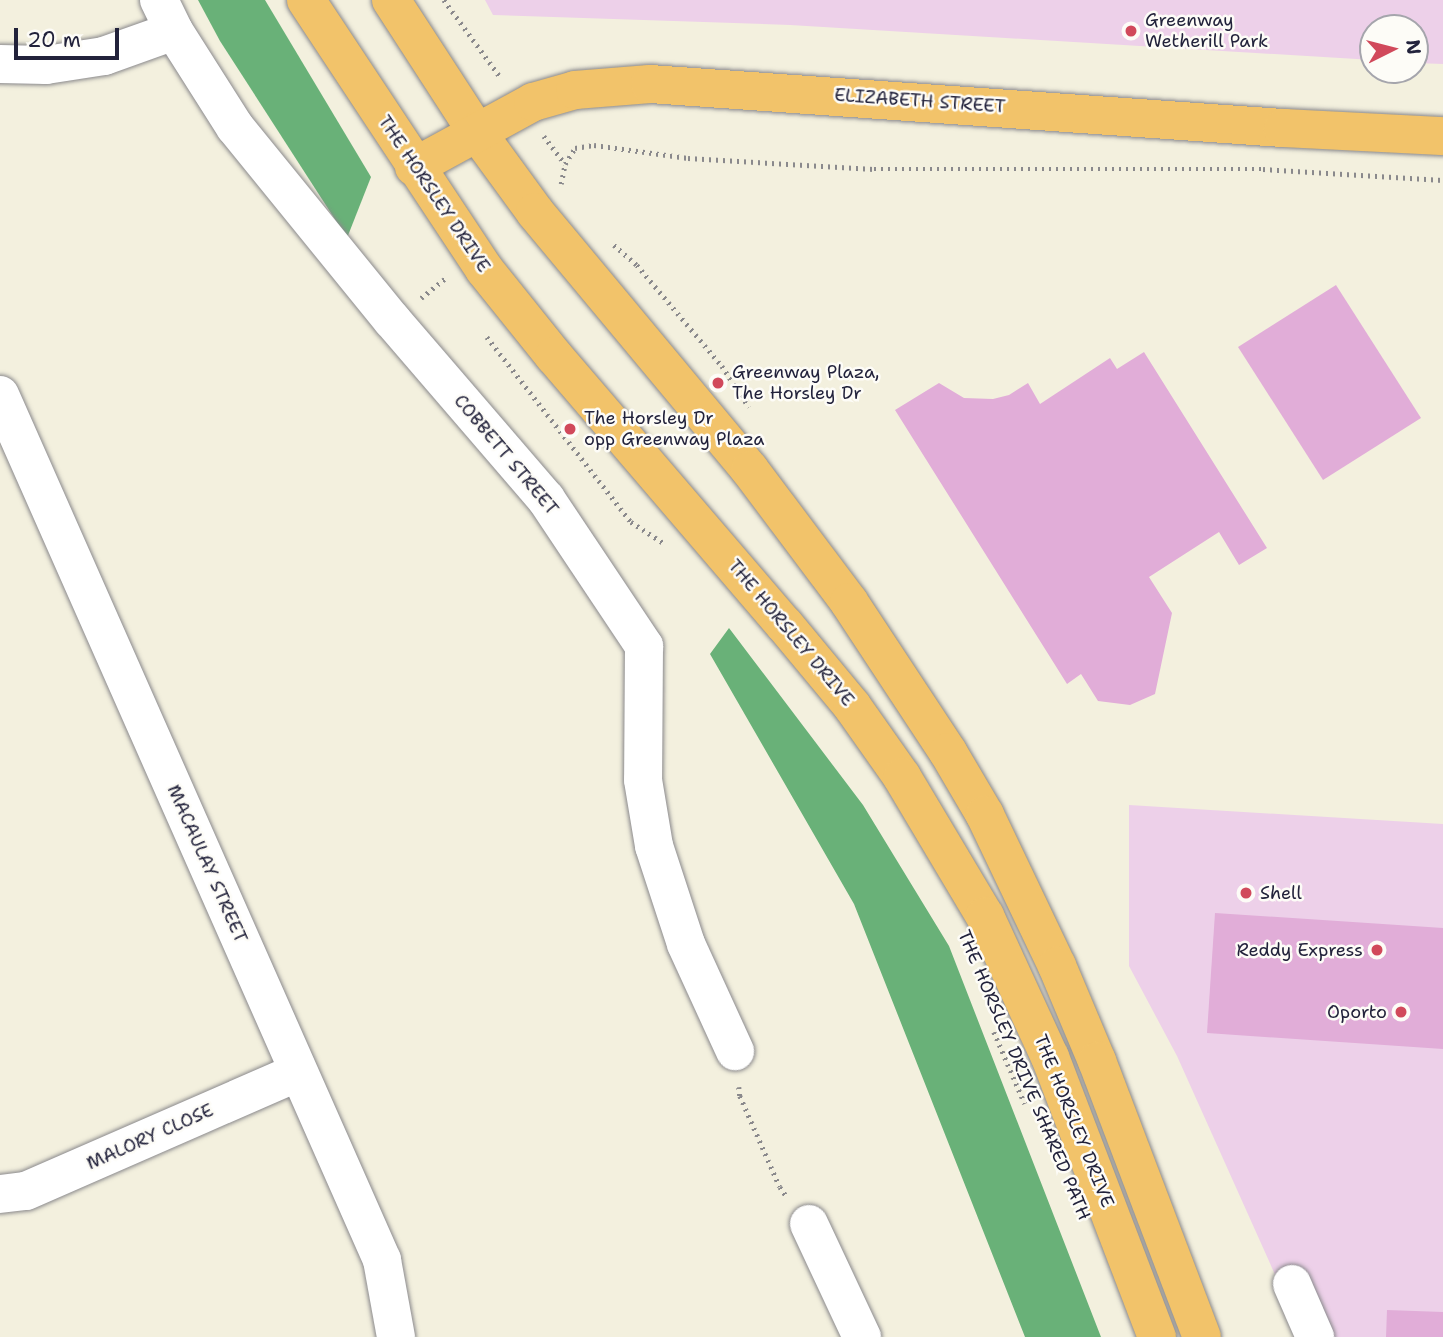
<!DOCTYPE html>
<style>
body{margin:0}
#map{position:relative;width:1443px;height:1337px;overflow:hidden;background:#f3f0de;font-family:"Shantell Sans",sans-serif}
div>[style]{position:absolute}
.built>*{inset:0;background:#edd0e9}
.forest>*{inset:0;background:#69b178}
.building>*{inset:0;background:#e1add8}
.path>*{height:4.5px;margin-top:-2.25px;transform-origin:0;background:repeating-linear-gradient(90deg,#8a898c 0 2px,transparent 0 7px)}
.roads{filter:drop-shadow(0 0 2px #8a898c) drop-shadow(0 0 2px #8a898c)}
.minor>*{height:38px;margin:-19px;padding:0 19px;transform-origin:19px;border-radius:19px;background:#fff}
.major>*{height:38px;margin:-19px;padding:0 19px;transform-origin:19px;border-radius:19px;background:#f2c36a}
.dots>*{width:19px;height:19px;translate:-50% -50%;box-sizing:border-box;border:4px solid #fdfcf7;border-radius:50%}
span{translate:-50% -50%;white-space:nowrap;text-align:center;line-height:1.15;-webkit-text-stroke:5px #fdfcf7;paint-order:stroke}
.poi-label{font-size:18px;color:#22223b}
.left{translate:0 -50%;text-align:left}
.right{translate:-100% -50%;text-align:right}
.street-label{font-size:18px;color:#22223b}
.north{position:absolute;left:1359px;top:14px;width:70px;height:70px;box-sizing:border-box;background:#fdfcf7;border:2px solid #a5a5ac;border-radius:50%;rotate:84deg;font-size:19px;font-weight:700;line-height:28px;text-align:center;color:#22223b}
.north::after{content:'';display:block;margin:auto;width:24px;height:32px;background:#d1495b;clip-path:polygon(50% 0,100% 100%,50% 72%,0 100%)}
.scale{position:absolute;left:14px;top:28px;width:105px;height:32px;box-sizing:border-box;border:4px solid #22223b;border-top:0;padding-left:9px;font-size:21px;line-height:24px;white-space:nowrap;color:#22223b;-webkit-text-stroke:5px #fdfcf7;paint-order:stroke}
</style>
<div id="map">
<div class="built">
<div style="clip-path:polygon(485px 0,1443px 0,1443px 64px,1415px 63px,1415px 28px,1373px 28px,1373px 60px,790px 25px,493px 15px)"></div>
<div style="clip-path:polygon(1129px 805px,1443px 824px,1443px 1337px,1303px 1337px,1177px 1056px,1129px 966px)"></div>
</div>
<div class="forest">
<div style="clip-path:polygon(198px 0,265px 0,371px 177px,347px 238px,220px 41px)"></div>
<div style="clip-path:polygon(729px 628px,863px 805px,949px 946px,1101px 1337px,1025px 1337px,854px 904px,710px 654px)"></div>
</div>
<div class="building">
<div style="clip-path:polygon(1336px 285px,1421px 418px,1323px 480px,1238px 347px)"></div>
<div style="clip-path:polygon(1144px 352px,1267px 548px,1239px 565px,1219px 532px,1149px 577px,1172px 613px,1155px 694px,1130px 705px,1098px 701px,1081px 674px,1067px 684px,895px 410px,939px 383px,964px 398px,993px 399px,1009px 395px,1028px 383px,1040px 404px,1110px 358px,1117px 369px)"></div>
<div style="clip-path:polygon(1215px 913px,1443px 928px,1443px 1049px,1207px 1033px)"></div>
<div style="clip-path:polygon(1387px 1310px,1443px 1312px,1443px 1337px,1386px 1337px)"></div>
</div>
<div class="path">
<div style="left:444px;top:0;width:97px;rotate:53.8deg"></div>
<div style="left:544px;top:136px;width:35px;rotate:53deg"></div>
<div style="left:561px;top:184px;width:20px;rotate:-79deg"></div>
<div style="left:565px;top:164px;width:19px;rotate:-58deg"></div>
<div style="left:575px;top:148px;width:19px;rotate:-9deg"></div>
<div style="left:594px;top:145px;width:95px;rotate:7.9deg"></div>
<div style="left:688px;top:158px;width:186px;rotate:3.4deg"></div>
<div style="left:874px;top:169px;width:389px"></div>
<div style="left:1263px;top:169px;width:180px;rotate:3.5deg"></div>
<div style="left:614px;top:245px;width:30px;rotate:41deg"></div>
<div style="left:637px;top:265px;width:132px;rotate:49.9deg"></div>
<div style="left:722px;top:366px;width:49px;rotate:56.6deg"></div>
<div style="left:421px;top:298px;width:33px;rotate:-39deg"></div>
<div style="left:487px;top:337px;width:234px;rotate:52.1deg"></div>
<div style="left:631px;top:522px;width:40px;rotate:32.9deg"></div>
<div style="left:994px;top:1032px;width:78px;rotate:66.7deg"></div>
<div style="left:739px;top:1087px;width:9px;rotate:84deg"></div>
<div style="left:740px;top:1096px;width:99px;rotate:66.3deg"></div>
<div style="left:780px;top:1187px;width:12px;rotate:55deg"></div>
</div>
<div class="roads">
<div class="minor">
<div style="left:159px;top:0;width:34px;rotate:64deg"></div>
<div style="left:174px;top:31px;width:114px;rotate:57.6deg"></div>
<div style="left:235px;top:127px;width:249px;rotate:50.9deg"></div>
<div style="left:392px;top:320px;width:236px;rotate:49.3deg"></div>
<div style="left:546px;top:499px;width:177px;rotate:56.3deg"></div>
<div style="left:644px;top:646px;width:134px;rotate:90.4deg"></div>
<div style="left:643px;top:780px;width:67px;rotate:80.5deg"></div>
<div style="left:654px;top:846px;width:103px;rotate:71.9deg"></div>
<div style="left:686px;top:944px;width:118px;rotate:65.4deg"></div>
<div style="left:0;top:64px;width:46px;rotate:1.2deg"></div>
<div style="left:46px;top:65px;width:59px;rotate:-8.8deg"></div>
<div style="left:104px;top:56px;width:74px;rotate:-19.7deg"></div>
<div style="left:0;top:395px;width:946px;rotate:66.17deg"></div>
<div style="left:382px;top:1260px;width:78px;rotate:79.7deg"></div>
<div style="left:0;top:1194px;width:26px;rotate:-7deg"></div>
<div style="left:26px;top:1191px;width:297px;rotate:-23.6deg"></div>
<div style="left:809px;top:1224px;width:125px;rotate:64.9deg"></div>
<div style="left:1292px;top:1284px;width:58px;rotate:66.5deg"></div>
</div>
<div class="major">
<div style="left:306px;top:0;width:323px;rotate:56.5deg"></div>
<div style="left:484px;top:269px;width:112px;rotate:51.2deg"></div>
<div style="left:554px;top:356px;width:353px;rotate:49.4deg"></div>
<div style="left:784px;top:624px;width:107px;rotate:50.3deg"></div>
<div style="left:852px;top:706px;width:87px;rotate:54.8deg"></div>
<div style="left:902px;top:777px;width:162px;rotate:59.2deg"></div>
<div style="left:985px;top:916px;width:155px;rotate:65.3deg"></div>
<div style="left:1050px;top:1057px;width:300px;rotate:69.1deg"></div>
<div style="left:391px;top:0;width:156px;rotate:57deg"></div>
<div style="left:476px;top:131px;width:100px;rotate:53.9deg"></div>
<div style="left:535px;top:212px;width:336px;rotate:50.2deg"></div>
<div style="left:750px;top:470px;width:165px;rotate:53.1deg"></div>
<div style="left:849px;top:602px;width:180px;rotate:56.6deg"></div>
<div style="left:948px;top:752px;width:73px;rotate:59.6deg"></div>
<div style="left:985px;top:815px;width:167px;rotate:64.5deg"></div>
<div style="left:1057px;top:966px;width:103px;rotate:67.2deg"></div>
<div style="left:1097px;top:1061px;width:295px;rotate:69.2deg"></div>
<div style="left:414px;top:167px;width:136px;rotate:-28.6deg"></div>
<div style="left:533px;top:102px;width:44px;rotate:-15.9deg"></div>
<div style="left:575px;top:90px;width:75px;rotate:-4.6deg"></div>
<div style="left:650px;top:84px;width:635px;rotate:3.98deg"></div>
<div style="left:1283px;top:128px;width:160px;rotate:2.9deg"></div>
</div>
</div>
<div class="dots">
<div style="left:1131px;top:31px;background:#d1495b"></div>
<div style="left:718px;top:383px;background:#d1495b"></div>
<div style="left:570px;top:429px;background:#d1495b"></div>
<div style="left:1246px;top:893px;background:#d1495b"></div>
<div style="left:1377px;top:950px;background:#d1495b"></div>
<div style="left:1401px;top:1012px;background:#d1495b"></div>
</div>
<div class="poi-label">
<span class="left" style="left:1145px;top:31px">Greenway<br>Wetherill Park</span>
<span class="left" style="left:732px;top:383px">Greenway Plaza,<br>The Horsley Dr</span>
<span class="left" style="left:584px;top:429px">The Horsley Dr<br>opp Greenway Plaza</span>
<span class="left" style="left:1260px;top:893px">Shell</span>
<span class="right" style="left:1363px;top:950px">Reddy Express</span>
<span class="right" style="left:1387px;top:1012px">Oporto</span>
</div>
<div class="street-label">
<span style="left:920px;top:101px;rotate:4deg">ELIZABETH STREET</span>
<span style="left:434px;top:194px;rotate:56deg">THE HORSLEY DRIVE</span>
<span style="left:506px;top:455px;rotate:50deg">COBBETT STREET</span>
<span style="left:791px;top:633px;rotate:50deg">THE HORSLEY DRIVE</span>
<span style="left:207px;top:864px;rotate:66deg">MACAULAY STREET</span>
<span style="left:1024px;top:1075px;rotate:67deg">THE HORSLEY DRIVE SHARED PATH</span>
<span style="left:1074px;top:1121px;rotate:68deg">THE HORSLEY DRIVE</span>
<span style="left:150px;top:1137px;rotate:-24deg">MALORY CLOSE</span>
</div>
<div class="north">N</div>
<div class="scale">20 m</div>
</div>
